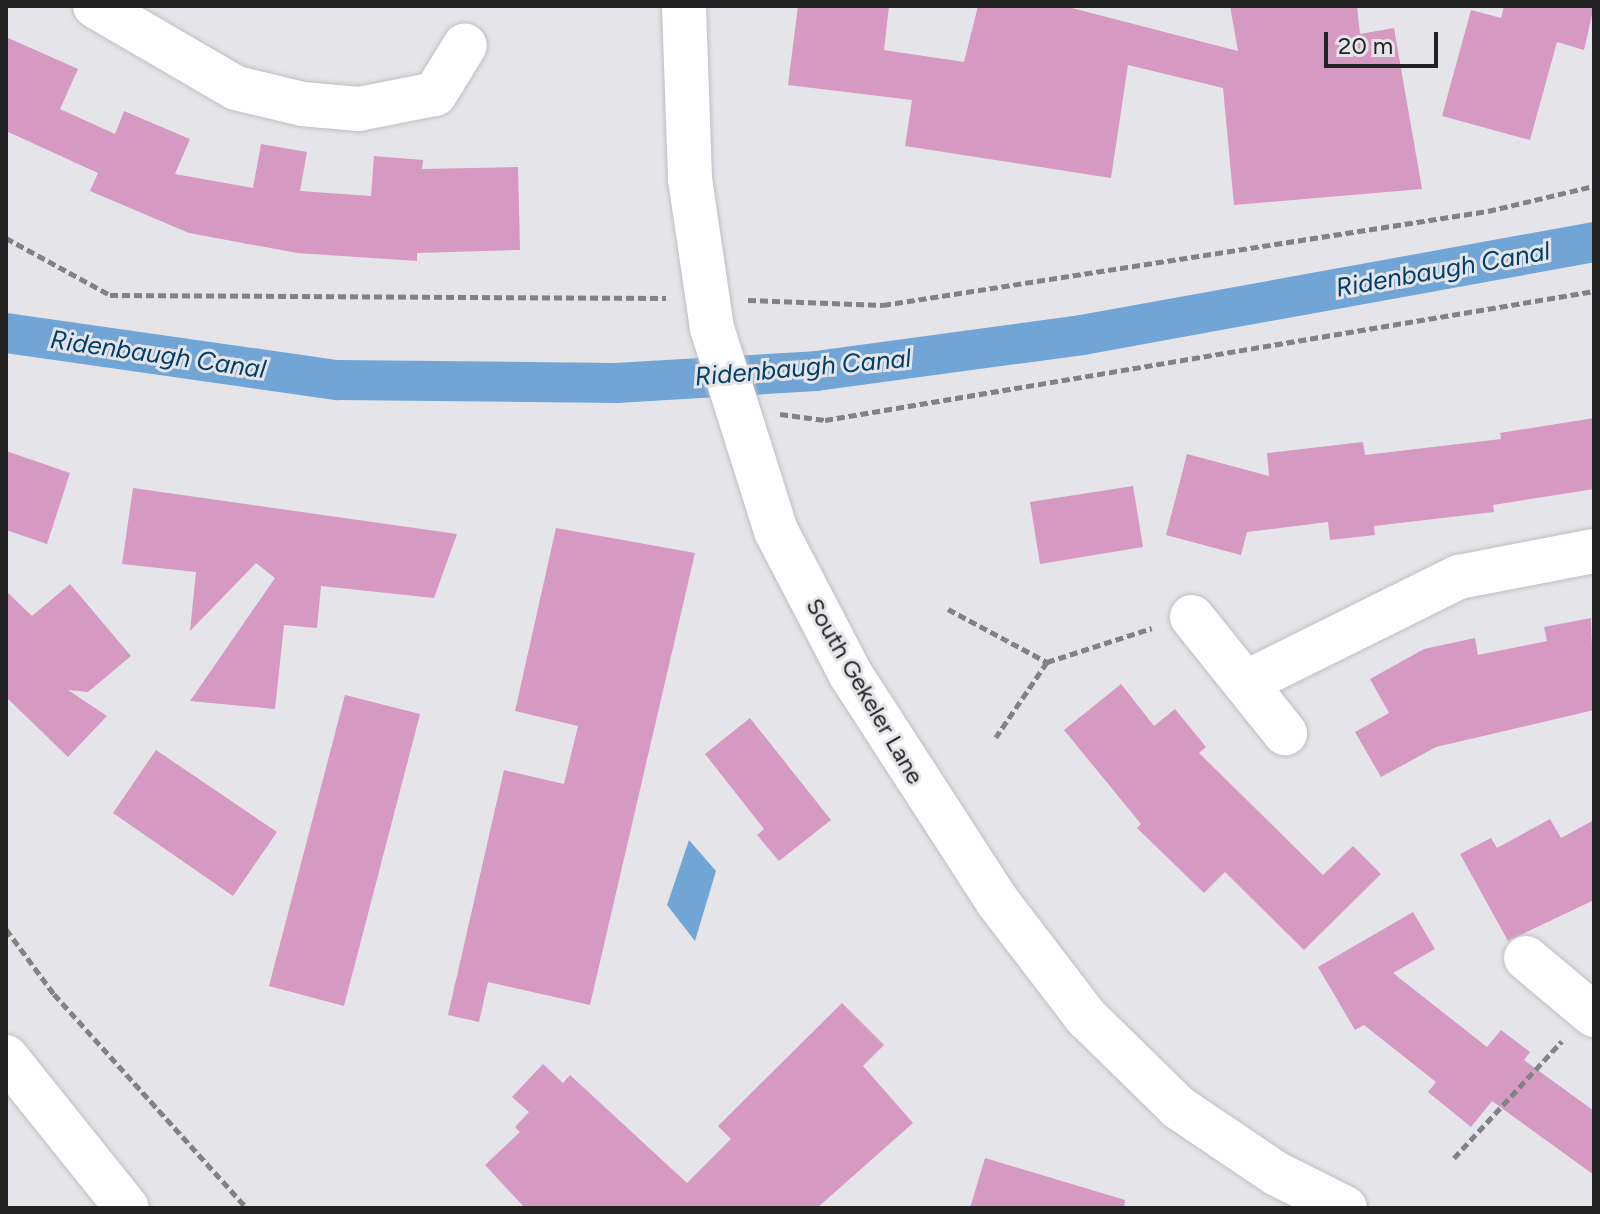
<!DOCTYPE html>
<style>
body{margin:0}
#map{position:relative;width:1600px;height:1214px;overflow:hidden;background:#e5e5e9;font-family:Figtree,sans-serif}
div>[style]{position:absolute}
.water>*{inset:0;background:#71a5d5}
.canal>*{height:40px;margin:-20px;padding:0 20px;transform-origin:20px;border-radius:20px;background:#71a5d5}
.building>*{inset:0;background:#d699c1}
.path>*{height:5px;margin-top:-2.5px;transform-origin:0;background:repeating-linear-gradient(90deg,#828285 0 8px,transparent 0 12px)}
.roads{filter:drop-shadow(0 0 2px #bebec2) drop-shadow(0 0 2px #bebec2)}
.street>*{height:44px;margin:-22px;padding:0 22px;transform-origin:22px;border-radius:22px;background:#fff}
.secondary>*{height:44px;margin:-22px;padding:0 22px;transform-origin:22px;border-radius:22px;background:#fff}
span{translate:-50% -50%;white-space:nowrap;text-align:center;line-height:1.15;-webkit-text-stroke:6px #e5e5e9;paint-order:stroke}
.street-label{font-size:24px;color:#222223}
.water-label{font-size:26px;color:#003f6c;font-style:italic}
.frame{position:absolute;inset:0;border:8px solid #222223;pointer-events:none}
.scale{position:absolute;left:1324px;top:32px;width:114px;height:36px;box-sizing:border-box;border:4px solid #222223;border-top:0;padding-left:10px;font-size:24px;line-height:28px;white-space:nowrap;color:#222223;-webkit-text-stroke:6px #e5e5e9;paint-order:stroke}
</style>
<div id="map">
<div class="water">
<div style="clip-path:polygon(689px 840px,716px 871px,695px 941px,667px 905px)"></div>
</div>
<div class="canal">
<div style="left:6px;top:333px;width:335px;rotate:8.1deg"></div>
<div style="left:338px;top:380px;width:278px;rotate:0.6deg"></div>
<div style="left:616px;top:383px;width:200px;rotate:-3.4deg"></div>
<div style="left:816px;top:371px;width:268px;rotate:-7.7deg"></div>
<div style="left:1082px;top:335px;width:520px;rotate:-10.29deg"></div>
</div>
<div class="building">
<div style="clip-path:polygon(798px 6px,889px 6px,884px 50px,964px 62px,978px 6px,1064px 6px,1238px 51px,1230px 6px,1357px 6px,1360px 34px,1394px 28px,1422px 189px,1234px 205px,1223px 88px,1128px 65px,1111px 178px,905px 146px,912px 100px,788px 85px)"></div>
<div style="clip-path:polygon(1504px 6px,1594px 6px,1584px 50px,1557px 42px,1530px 140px,1442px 116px,1471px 10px,1501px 18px)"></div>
<div style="clip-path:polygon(6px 37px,78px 69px,60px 109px,115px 134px,124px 111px,190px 139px,175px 174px,253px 188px,261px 144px,307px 152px,300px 191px,371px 196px,374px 156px,423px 160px,422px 169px,518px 167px,520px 250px,417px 253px,417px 261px,297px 253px,189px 233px,90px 191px,98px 173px,6px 131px)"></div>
<div style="clip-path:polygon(1594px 418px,1594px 489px,1493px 505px,1494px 512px,1374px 526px,1375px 535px,1330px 540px,1328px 522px,1247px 532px,1241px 555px,1166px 535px,1187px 454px,1269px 476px,1267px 453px,1363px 442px,1365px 455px,1501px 439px,1500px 433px)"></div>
<div style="clip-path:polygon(6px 451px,70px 473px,47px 544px,6px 530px)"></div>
<div style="clip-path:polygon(1133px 486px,1143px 547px,1040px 564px,1030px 502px)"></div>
<div style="clip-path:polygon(133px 488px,457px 534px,434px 598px,321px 586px,317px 628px,284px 625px,275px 709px,190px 701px,275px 578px,256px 563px,190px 631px,196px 572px,122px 564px)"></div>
<div style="clip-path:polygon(556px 528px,695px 553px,590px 1005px,488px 982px,479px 1022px,448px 1015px,504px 770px,564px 784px,578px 726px,515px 711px)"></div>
<div style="clip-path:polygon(70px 584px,131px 656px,88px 692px,68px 690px,107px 716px,68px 757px,6px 697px,6px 591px,32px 616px)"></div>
<div style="clip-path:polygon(1591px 618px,1594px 710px,1436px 747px,1381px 777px,1355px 732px,1389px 713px,1370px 679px,1424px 649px,1475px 638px,1478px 655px,1547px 641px,1544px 627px)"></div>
<div style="clip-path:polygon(1121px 684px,1154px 726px,1175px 709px,1206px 747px,1199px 753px,1323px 875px,1353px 846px,1381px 874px,1304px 950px,1225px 872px,1204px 893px,1137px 828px,1141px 824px,1064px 730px)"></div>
<div style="clip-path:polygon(345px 695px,420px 714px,344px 1006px,269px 986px)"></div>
<div style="clip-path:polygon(750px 718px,831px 820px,779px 861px,757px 835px,764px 829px,705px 754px)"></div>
<div style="clip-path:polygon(156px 750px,277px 832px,233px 896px,113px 813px)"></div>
<div style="clip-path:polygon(1550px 819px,1561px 838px,1594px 820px,1594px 900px,1508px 941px,1460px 854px,1491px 838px,1497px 848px)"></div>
<div style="clip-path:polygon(1413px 912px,1435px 949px,1393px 973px,1487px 1047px,1501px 1030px,1530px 1052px,1524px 1060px,1594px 1111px,1594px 1175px,1492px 1101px,1471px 1127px,1428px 1092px,1436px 1082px,1364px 1025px,1355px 1030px,1318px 967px)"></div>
<div style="clip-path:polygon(842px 1003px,884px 1045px,863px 1066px,913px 1123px,817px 1208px,525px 1208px,485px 1165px,520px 1132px,515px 1127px,529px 1112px,512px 1097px,543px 1064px,563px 1083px,570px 1075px,687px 1183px,731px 1139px,718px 1126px)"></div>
<div style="clip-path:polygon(985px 1158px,1125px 1200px,1124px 1208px,970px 1208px)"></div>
</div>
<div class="path">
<div style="left:6px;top:238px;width:119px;rotate:28.7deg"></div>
<div style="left:110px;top:295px;width:556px;rotate:0.31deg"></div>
<div style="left:748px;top:300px;width:135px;rotate:2.1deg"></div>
<div style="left:883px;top:305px;width:612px;rotate:-8.83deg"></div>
<div style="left:1488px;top:211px;width:109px;rotate:-13.3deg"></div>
<div style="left:780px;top:414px;width:45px;rotate:7.6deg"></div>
<div style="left:825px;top:420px;width:780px;rotate:-9.52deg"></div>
<div style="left:948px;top:609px;width:112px;rotate:28.2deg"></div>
<div style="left:1047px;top:662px;width:91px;rotate:124.2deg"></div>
<div style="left:1047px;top:662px;width:110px;rotate:-17.9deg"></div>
<div style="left:6px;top:929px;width:81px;rotate:53.6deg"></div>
<div style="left:54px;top:994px;width:288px;rotate:48deg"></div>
<div style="left:1454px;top:1158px;width:159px;rotate:-47.3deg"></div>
</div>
<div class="roads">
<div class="street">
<div style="left:95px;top:6px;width:163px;rotate:30.2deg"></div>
<div style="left:236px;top:88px;width:68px;rotate:13.6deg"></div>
<div style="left:302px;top:104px;width:57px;rotate:5deg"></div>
<div style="left:359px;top:109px;width:77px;rotate:-11.2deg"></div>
<div style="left:435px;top:94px;width:57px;rotate:-58.5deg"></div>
<div style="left:1192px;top:617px;width:149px;rotate:51.3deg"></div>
<div style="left:1245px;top:683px;width:239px;rotate:-26.4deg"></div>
<div style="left:1459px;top:577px;width:137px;rotate:-10.9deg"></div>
<div style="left:1526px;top:958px;width:89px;rotate:40deg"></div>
</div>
<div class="secondary">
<div style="left:684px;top:6px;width:173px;rotate:88deg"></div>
<div style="left:690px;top:179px;width:151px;rotate:81.6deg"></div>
<div style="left:712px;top:328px;width:213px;rotate:72.5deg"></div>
<div style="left:776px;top:531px;width:162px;rotate:62.5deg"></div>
<div style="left:851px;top:675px;width:270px;rotate:57.1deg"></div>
<div style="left:998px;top:902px;width:145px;rotate:52.6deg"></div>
<div style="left:1086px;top:1017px;width:130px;rotate:44.4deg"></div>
<div style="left:1179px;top:1108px;width:118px;rotate:34deg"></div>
<div style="left:1277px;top:1174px;width:76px;rotate:26.6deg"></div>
<div style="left:6px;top:1057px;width:193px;rotate:51.3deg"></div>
</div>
</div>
<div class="street-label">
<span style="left:865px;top:691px;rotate:60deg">South Gekeler Lane</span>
</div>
<div class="water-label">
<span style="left:1443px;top:270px;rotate:-10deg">Ridenbaugh Canal</span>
<span style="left:158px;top:355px;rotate:8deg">Ridenbaugh Canal</span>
<span style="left:803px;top:368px;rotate:-5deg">Ridenbaugh Canal</span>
</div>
<div class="frame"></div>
<div class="scale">20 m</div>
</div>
